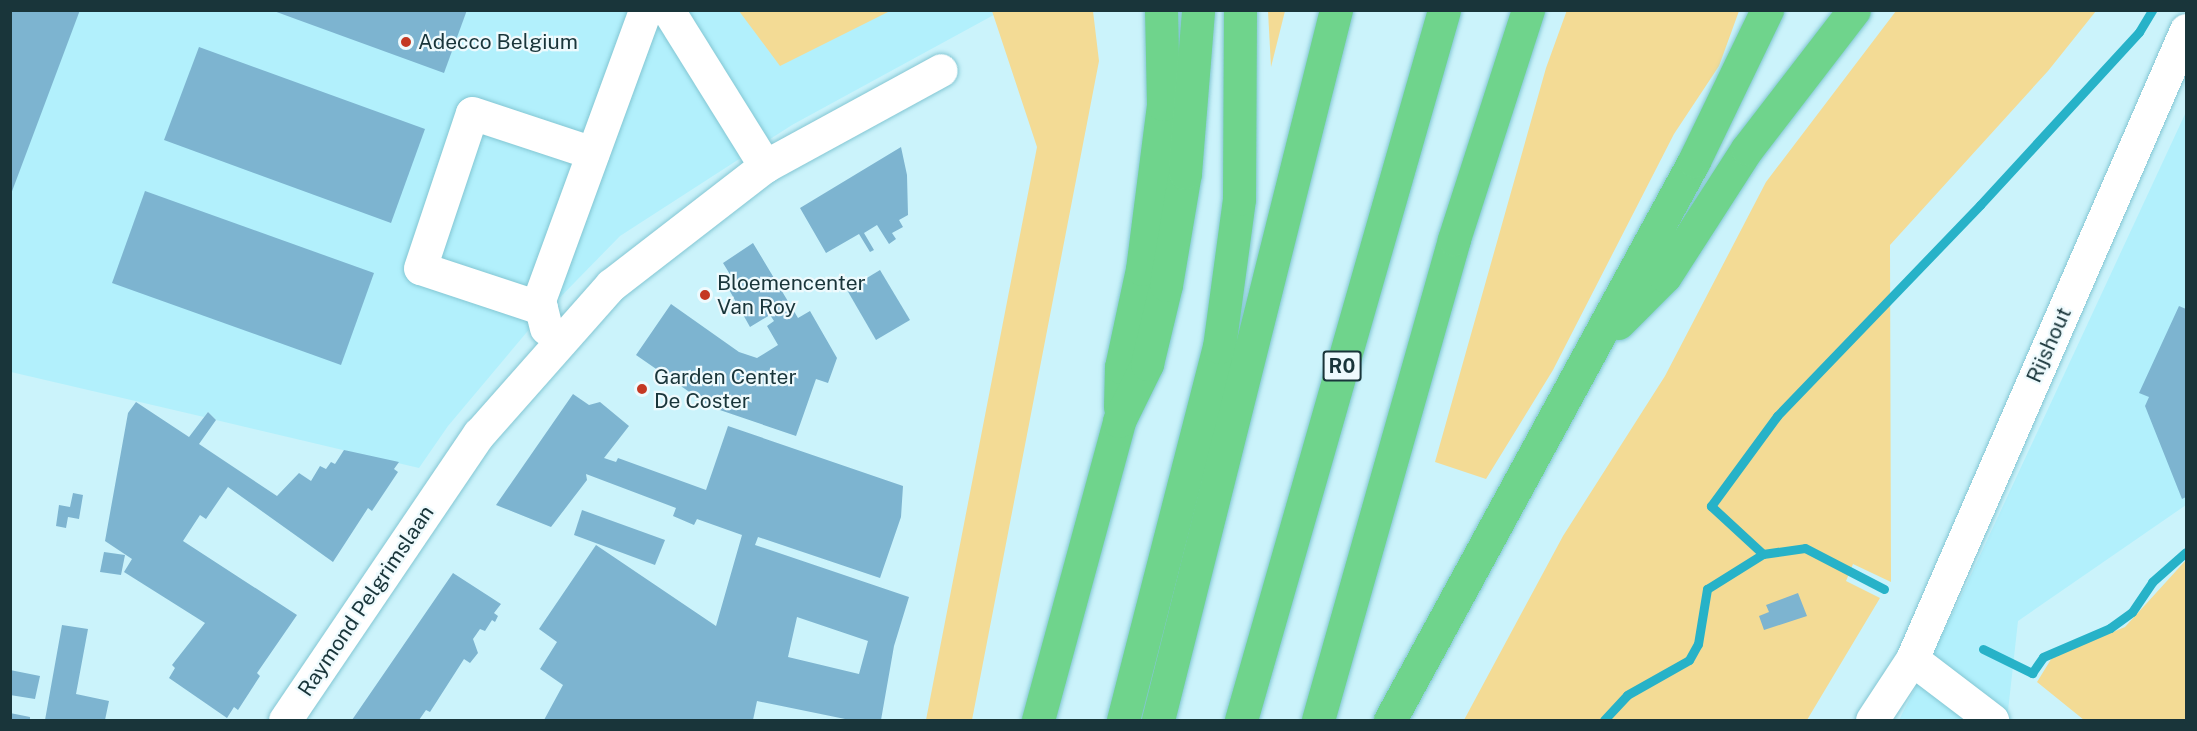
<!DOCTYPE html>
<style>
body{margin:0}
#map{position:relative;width:2197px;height:731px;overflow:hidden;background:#cbf3fb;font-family:"Public Sans",sans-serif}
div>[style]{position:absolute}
.built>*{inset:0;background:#b2f0fc}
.green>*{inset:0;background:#f3db95}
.stream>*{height:9px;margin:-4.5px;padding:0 4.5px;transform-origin:4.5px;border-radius:4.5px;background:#27b2c8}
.building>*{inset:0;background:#7db4d0}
.roads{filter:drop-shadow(0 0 2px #83c6d3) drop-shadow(0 0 2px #83c6d3)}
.minor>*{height:33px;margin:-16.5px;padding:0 16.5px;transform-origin:16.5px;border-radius:16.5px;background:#fff}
.highway>*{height:33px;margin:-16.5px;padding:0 16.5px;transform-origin:16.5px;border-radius:16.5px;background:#6fd48c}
.dots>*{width:16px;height:16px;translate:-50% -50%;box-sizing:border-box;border:3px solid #eefafd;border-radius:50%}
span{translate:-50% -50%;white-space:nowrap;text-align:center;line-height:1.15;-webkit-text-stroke:4.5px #eefafd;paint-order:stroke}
.shield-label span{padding:2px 4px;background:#eefafd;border:2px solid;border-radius:4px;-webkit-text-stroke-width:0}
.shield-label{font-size:20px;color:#19353a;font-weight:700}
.poi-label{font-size:21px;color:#19353a}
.left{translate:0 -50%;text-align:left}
.street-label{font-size:21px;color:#19353a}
.frame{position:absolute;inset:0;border:12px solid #19353a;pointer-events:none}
</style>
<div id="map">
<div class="built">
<div style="clip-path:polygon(11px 11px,1001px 11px,792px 125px,620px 236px,532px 326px,448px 426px,419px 468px,216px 420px,208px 412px,204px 417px,11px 372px)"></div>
<div style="clip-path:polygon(2186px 112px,2186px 505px,2018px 621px,2007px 720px,1899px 720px,1956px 607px)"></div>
</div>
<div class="green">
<div style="clip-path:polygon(1567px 10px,1739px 11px,1719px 66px,1674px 134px,1553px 370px,1486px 479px,1435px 462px,1546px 68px)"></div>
<div style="clip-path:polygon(739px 11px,890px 11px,780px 66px)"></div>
<div style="clip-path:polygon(992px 11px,1093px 11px,1099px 61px,972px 720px,926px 720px,1037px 147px)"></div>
<div style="clip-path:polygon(1268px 11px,1285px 11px,1271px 67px)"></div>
<div style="clip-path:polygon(1896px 11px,2096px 11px,2048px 71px,1890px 245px,1891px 582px,1853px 564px,1846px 581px,1880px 598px,1807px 720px,1464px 720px,1563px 536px,1665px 376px,1766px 182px)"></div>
<div style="clip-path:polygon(2186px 560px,2186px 720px,2084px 720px,2037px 682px,2053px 656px,2125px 627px)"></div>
</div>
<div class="stream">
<div style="left:1763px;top:554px;width:71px;rotate:-137.3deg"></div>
<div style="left:1711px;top:506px;width:112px;rotate:-53.7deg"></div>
<div style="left:1777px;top:416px;width:293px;rotate:-46.1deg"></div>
<div style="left:1980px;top:205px;width:235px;rotate:-47.4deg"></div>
<div style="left:2139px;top:32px;width:26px;rotate:-59deg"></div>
<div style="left:1983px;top:649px;width:55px;rotate:26.1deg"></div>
<div style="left:2032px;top:673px;width:19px;rotate:-55deg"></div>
<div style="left:2043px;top:657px;width:73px;rotate:-23.4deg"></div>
<div style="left:2110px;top:628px;width:27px;rotate:-36deg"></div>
<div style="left:2132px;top:612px;width:36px;rotate:-56deg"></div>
<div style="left:2152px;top:582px;width:45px;rotate:-41.4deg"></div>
<div style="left:1604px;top:720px;width:34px;rotate:-47deg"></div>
<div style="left:1627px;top:695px;width:71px;rotate:-29.4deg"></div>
<div style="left:1689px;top:660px;width:18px;rotate:-61deg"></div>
<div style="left:1698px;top:644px;width:56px;rotate:-80.7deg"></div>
<div style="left:1707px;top:589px;width:66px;rotate:-32deg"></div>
<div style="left:1763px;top:554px;width:42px;rotate:-8.1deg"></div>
<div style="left:1805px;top:548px;width:89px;rotate:27.4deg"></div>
</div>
<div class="building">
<div style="clip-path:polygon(10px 10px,80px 10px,11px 194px,10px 194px)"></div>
<div style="clip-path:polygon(271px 10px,467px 10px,444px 73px)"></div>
<div style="clip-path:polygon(199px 47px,425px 129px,391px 223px,164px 140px)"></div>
<div style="clip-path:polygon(901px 147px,907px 175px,908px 215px,899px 220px,903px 227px,892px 233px,896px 239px,889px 244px,877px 225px,864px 233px,874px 250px,870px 252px,859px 234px,826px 253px,800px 208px)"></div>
<div style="clip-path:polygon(145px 191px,374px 273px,341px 365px,112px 283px)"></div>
<div style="clip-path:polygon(753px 243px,798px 318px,810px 311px,837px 358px,828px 383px,816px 379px,796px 436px,711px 407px,636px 355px,671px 304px,739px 352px,757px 358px,778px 345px,767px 326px,774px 321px,770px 315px,750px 327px,727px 286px,734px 281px,723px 263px)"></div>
<div style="clip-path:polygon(880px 270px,910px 320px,876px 340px,847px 290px)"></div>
<div style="clip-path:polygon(2179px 306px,2186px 309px,2186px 497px,2182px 499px,2145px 406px,2149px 397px,2139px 393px)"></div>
<div style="clip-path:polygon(evenodd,573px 394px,589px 405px,600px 402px,629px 426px,604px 458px,616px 462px,618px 458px,706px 490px,728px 426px,903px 486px,901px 517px,880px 578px,758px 537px,755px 545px,909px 597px,894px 646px,881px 720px,850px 720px,757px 701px,753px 720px,544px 720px,563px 685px,540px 669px,557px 642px,539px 629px,596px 545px,716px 626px,742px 535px,697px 519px,694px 525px,673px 516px,676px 508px,586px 474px,587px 480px,551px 527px,496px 505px,573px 394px,797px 617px,868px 641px,859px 674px,788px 657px,797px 617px)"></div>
<div style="clip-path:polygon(136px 402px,189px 437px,208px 412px,216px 420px,199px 444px,277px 496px,299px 473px,311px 481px,320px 466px,326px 469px,331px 462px,335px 464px,344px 450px,399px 462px,394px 469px,398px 472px,372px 511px,368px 508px,333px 562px,228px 487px,206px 519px,200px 515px,183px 541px,297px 615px,257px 673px,260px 676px,238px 710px,234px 707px,227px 718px,169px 678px,175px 668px,172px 665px,205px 623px,124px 572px,132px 559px,105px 541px,128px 413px)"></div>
<div style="clip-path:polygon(73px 493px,83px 495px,79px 519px,68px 517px,66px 528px,56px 526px,59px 505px,70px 507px)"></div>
<div style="clip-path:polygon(582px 510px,665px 540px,655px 565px,574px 535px)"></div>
<div style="clip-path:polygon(104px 552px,125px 555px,121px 575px,100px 572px)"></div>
<div style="clip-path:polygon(453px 573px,501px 604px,494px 613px,498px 616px,495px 622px,492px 620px,485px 631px,480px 629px,473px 639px,478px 653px,470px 663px,464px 659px,430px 712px,426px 710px,419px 720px,352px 720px)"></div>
<div style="clip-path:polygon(1798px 593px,1807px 616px,1764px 630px,1759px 616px,1769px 612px,1766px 605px)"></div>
<div style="clip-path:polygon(62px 625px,88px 629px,76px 694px,109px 701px,105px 720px,45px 720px)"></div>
<div style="clip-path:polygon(10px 670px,40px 676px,35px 699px,10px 695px)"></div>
<div style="clip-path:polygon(10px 713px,30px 717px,30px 720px,10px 720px)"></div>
</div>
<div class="roads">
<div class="minor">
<div style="left:668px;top:10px;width:184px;rotate:58.1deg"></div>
<div style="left:541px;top:308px;width:127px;rotate:-161.7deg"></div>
<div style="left:420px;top:268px;width:163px;rotate:-71.5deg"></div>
<div style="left:472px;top:113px;width:127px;rotate:18.3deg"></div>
<div style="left:546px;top:328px;width:29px;rotate:-104deg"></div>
<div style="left:539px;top:300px;width:309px;rotate:-69.9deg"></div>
<div style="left:1912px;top:659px;width:101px;rotate:37.3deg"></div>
<div style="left:285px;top:720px;width:346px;rotate:-55.9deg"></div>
<div style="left:479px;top:434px;width:199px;rotate:-48.5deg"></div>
<div style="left:611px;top:285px;width:195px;rotate:-37.7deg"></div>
<div style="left:765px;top:166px;width:200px;rotate:-28.6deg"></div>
<div style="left:1872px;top:720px;width:73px;rotate:-56.7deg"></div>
<div style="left:1912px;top:659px;width:686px;rotate:-66.46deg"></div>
</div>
<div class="highway">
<div style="left:1618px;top:323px;width:66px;rotate:-45deg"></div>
<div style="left:1665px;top:276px;width:151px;rotate:-57.2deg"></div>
<div style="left:1747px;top:149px;width:175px;rotate:-52.4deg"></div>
<div style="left:1120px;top:407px;width:40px;rotate:-88.6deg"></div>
<div style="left:1121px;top:367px;width:100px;rotate:-77.9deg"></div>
<div style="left:1142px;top:269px;width:166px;rotate:-82.7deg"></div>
<div style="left:1163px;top:104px;width:94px;rotate:-91.2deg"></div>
<div style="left:1038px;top:720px;width:310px;rotate:-74.8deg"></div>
<div style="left:1119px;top:421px;width:64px;rotate:-63.8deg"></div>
<div style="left:1147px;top:364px;width:81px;rotate:-76.5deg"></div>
<div style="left:1166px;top:285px;width:114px;rotate:-80.4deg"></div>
<div style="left:1185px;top:173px;width:164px;rotate:-85.4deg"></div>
<div style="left:1123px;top:720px;width:385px;rotate:-75.6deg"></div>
<div style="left:1219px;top:347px;width:149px;rotate:-82.3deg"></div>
<div style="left:1239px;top:199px;width:189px;rotate:-89.7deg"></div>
<div style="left:1158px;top:720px;width:732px;rotate:-75.93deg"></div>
<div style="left:1241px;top:720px;width:738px;rotate:-74.04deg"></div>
<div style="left:1318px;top:720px;width:500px;rotate:-74.2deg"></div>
<div style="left:1454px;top:239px;width:241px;rotate:-72.1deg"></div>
<div style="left:1390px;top:720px;width:636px;rotate:-61.46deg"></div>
<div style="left:1694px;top:161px;width:168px;rotate:-64.2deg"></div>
</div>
</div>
<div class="dots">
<div style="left:406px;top:42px;background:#c43823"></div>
<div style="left:705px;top:295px;background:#c43823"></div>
<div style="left:642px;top:389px;background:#c43823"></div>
</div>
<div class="shield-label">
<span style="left:1342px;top:366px">R0</span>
</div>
<div class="poi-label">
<span class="left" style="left:418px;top:42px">Adecco Belgium</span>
<span class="left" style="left:717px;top:295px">Bloemencenter<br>Van Roy</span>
<span class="left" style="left:654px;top:389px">Garden Center<br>De Coster</span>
</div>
<div class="street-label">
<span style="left:2049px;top:345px;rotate:-66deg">Rijshout</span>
<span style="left:366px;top:601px;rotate:-56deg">Raymond Pelgrimslaan</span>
</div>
<div class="frame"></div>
</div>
